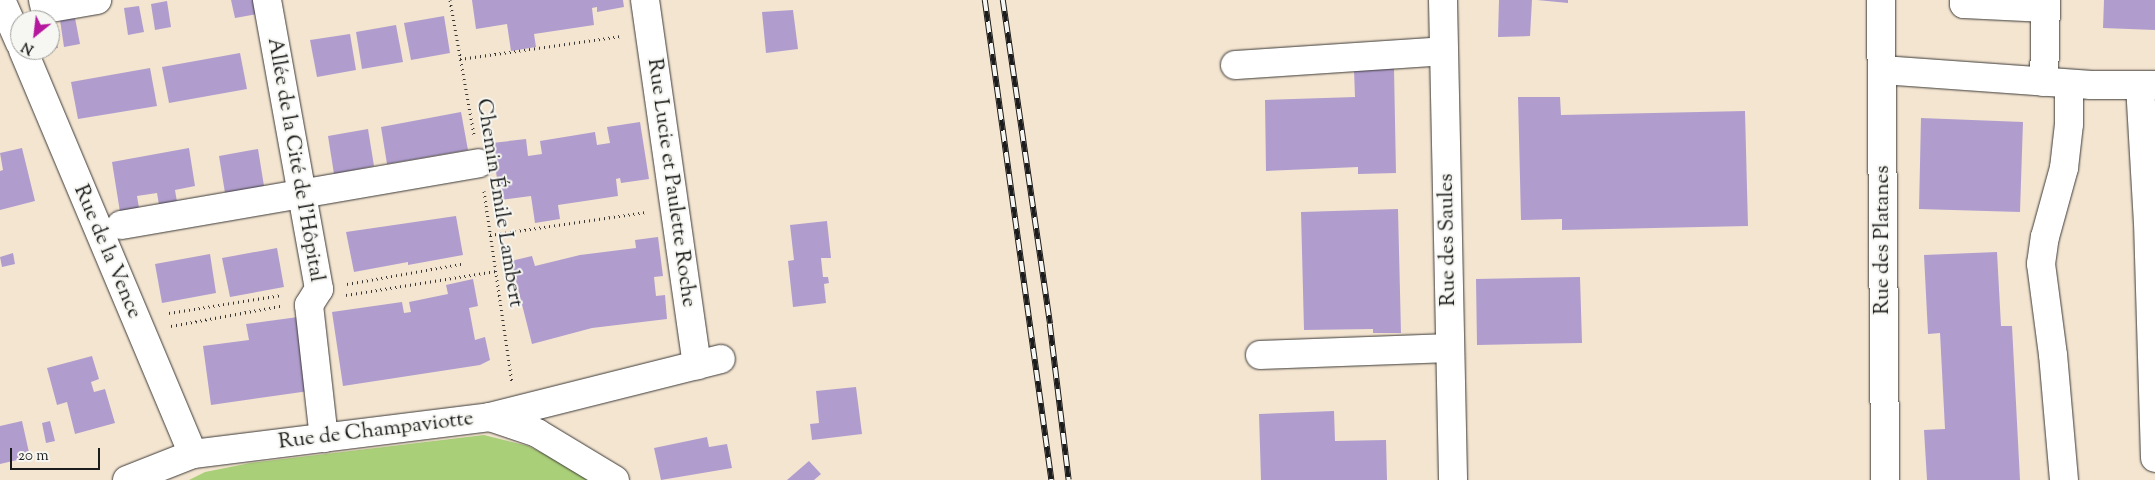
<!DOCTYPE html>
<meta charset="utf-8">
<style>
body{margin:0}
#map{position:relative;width:2155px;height:480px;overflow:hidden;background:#f4e5d1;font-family:"Sorts Mill Goudy",serif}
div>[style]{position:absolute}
.green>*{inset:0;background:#aacf79}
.building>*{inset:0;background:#b09dce}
.path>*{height:3px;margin-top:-1.5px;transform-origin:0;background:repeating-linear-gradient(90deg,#3c3a37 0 1px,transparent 0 5px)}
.roads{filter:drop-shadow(0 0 1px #3c3a37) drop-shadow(0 0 1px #3c3a37)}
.minor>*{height:28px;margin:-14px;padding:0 14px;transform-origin:14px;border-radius:14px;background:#fff}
.rail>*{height:5.5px;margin-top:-2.75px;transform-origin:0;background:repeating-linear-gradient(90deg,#f6f6f2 0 11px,#1c1c1c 0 22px);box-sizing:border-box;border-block:1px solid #1c1c1c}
span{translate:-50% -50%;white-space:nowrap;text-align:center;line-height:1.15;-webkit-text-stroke:4px #f6f6f2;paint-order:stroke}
.street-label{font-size:21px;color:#1c1c1c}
.north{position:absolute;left:10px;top:10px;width:50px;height:50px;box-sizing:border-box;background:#f6f6f2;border:1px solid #9f9f9c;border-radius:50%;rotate:209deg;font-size:14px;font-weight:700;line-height:20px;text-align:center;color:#1c1c1c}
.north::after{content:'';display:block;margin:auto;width:18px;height:22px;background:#b5179e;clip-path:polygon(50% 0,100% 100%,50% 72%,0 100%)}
.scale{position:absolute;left:10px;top:448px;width:90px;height:22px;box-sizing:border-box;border:2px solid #1c1c1c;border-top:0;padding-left:6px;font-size:15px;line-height:18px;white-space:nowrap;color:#1c1c1c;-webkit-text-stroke:4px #f6f6f2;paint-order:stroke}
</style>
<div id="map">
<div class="green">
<div style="clip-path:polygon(484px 435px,528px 446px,577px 470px,592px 480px,189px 480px,205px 472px,250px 463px)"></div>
</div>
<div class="building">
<div style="clip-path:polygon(231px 0,255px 0,258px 14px,235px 18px)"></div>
<div style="clip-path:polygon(472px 0,623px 0,624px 7px,597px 12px,597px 7px,592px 8px,594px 25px,534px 34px,536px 47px,511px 51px,507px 24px,476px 29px)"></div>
<div style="clip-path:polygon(1499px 0,1532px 0,1530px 36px,1498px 37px)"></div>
<div style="clip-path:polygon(1537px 0,1568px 0,1568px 3px)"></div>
<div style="clip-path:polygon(2104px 0,2155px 0,2155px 30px,2103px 28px)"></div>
<div style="clip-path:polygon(167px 1px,171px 27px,155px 30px,151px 4px)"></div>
<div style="clip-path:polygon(139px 6px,144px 32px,128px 35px,124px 8px)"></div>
<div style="clip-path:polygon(793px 10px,798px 49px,766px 53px,762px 12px)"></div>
<div style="clip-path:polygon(444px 16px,450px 53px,411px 60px,404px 23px)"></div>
<div style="clip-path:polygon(75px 18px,80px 44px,64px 47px,60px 20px)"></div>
<div style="clip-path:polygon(50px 21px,53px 21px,58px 48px,50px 49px)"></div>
<div style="clip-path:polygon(396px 25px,403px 62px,362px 69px,356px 32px)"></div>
<div style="clip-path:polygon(350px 34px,356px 70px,317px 77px,310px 40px)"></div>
<div style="clip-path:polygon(240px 53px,247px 89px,169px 103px,162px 67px)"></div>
<div style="clip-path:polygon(150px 68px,157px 106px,78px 119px,71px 82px)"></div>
<div style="clip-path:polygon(1394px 68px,1396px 173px,1358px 174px,1358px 167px,1266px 171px,1265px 100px,1355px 97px,1354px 70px)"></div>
<div style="clip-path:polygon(1518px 97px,1560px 97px,1561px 115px,1745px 111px,1748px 226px,1562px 230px,1562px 219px,1521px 220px)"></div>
<div style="clip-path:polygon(461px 112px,468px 150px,387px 164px,381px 127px)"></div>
<div style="clip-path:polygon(1921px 118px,2023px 122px,2020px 212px,1919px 209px)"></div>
<div style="clip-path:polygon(640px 122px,649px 179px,621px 183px,620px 178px,616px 179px,618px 196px,558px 205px,560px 219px,535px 223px,531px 196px,500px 200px,492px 143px,526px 139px,528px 156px,542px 154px,540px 141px,595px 132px,597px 145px,610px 143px,607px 127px)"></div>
<div style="clip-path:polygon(368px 129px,374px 166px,334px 174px,328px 136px)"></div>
<div style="clip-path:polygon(22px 148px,35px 201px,0 210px,0 171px,3px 170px,0 153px)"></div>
<div style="clip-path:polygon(189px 148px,195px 186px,175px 190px,177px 202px,159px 205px,157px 193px,137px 196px,139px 208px,120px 212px,112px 162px)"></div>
<div style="clip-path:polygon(258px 149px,264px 186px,225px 193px,219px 156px)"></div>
<div style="clip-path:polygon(1398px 209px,1401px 333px,1373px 333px,1373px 329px,1304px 330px,1301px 212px)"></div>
<div style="clip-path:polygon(456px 216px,463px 255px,408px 265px,408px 262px,354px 272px,346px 232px)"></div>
<div style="clip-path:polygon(827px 221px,831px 258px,821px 258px,823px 277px,828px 277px,829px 283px,824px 284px,826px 303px,793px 307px,788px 261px,794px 260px,790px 225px)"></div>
<div style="clip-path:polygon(658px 237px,663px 276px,654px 277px,656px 296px,665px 295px,667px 319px,592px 328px,532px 344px,511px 261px,532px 256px,535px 266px,580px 255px,636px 248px,635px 240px)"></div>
<div style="clip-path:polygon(277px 248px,284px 287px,230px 297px,222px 258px)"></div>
<div style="clip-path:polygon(1997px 252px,2001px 326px,2012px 326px,2020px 480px,1927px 480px,1924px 430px,1945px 429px,1940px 333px,1928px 334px,1924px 255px)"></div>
<div style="clip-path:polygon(13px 253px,15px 264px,2px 267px,0 257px)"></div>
<div style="clip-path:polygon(210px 254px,216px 293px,162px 303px,155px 264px)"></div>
<div style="clip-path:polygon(1580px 277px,1582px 343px,1477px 345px,1476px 279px)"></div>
<div style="clip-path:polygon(473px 279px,478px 306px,469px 308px,475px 340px,485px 337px,490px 360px,480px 365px,343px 386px,332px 312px,402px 302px,404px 313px,411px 312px,409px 302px,448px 294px,446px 285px)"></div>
<div style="clip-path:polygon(298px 317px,309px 391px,211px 405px,203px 346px,249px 340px,246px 324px)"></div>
<div style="clip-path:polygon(92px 356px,99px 379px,91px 382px,94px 392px,105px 389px,115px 423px,75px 434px,67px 402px,57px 405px,47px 368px)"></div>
<div style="clip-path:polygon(856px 387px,862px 434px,812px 440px,810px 424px,819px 423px,816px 391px)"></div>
<div style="clip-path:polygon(1334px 411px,1335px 441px,1386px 440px,1387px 480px,1261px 480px,1259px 414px)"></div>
<div style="clip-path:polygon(22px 421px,30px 457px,0 464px,0 426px)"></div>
<div style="clip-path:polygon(50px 421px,55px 441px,46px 443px,42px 423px)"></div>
<div style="clip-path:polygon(707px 437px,709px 447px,727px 444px,732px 468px,661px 480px,654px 448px)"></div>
<div style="clip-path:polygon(809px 461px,821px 474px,814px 480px,787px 480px)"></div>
</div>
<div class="path">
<div style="left:450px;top:0;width:137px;rotate:79.9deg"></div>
<div style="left:460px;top:59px;width:163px;rotate:-8.1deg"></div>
<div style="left:484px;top:191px;width:194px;rotate:81.7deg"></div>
<div style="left:490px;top:235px;width:158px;rotate:-8.4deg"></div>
<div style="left:347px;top:284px;width:116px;rotate:-10deg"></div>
<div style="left:346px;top:295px;width:152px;rotate:-9.1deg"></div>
<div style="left:169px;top:313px;width:114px;rotate:-9.1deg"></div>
<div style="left:171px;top:326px;width:111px;rotate:-10.4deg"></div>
</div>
<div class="roads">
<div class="minor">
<div style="left:1px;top:0;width:47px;rotate:66.2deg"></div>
<div style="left:43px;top:0;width:9px;rotate:77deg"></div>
<div style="left:45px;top:9px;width:53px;rotate:-9.8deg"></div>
<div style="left:267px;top:0;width:294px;rotate:79.8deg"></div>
<div style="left:319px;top:289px;width:19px;rotate:122deg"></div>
<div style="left:309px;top:305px;width:134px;rotate:83.6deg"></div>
<div style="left:645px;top:0;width:369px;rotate:81.9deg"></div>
<div style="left:1443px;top:0;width:480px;rotate:88.8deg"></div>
<div style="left:1881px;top:0;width:480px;rotate:89.5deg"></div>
<div style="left:1964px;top:0;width:4px;rotate:90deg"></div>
<div style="left:1964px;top:4px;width:82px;rotate:2.8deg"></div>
<div style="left:23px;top:50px;width:438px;rotate:67.2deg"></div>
<div style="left:1235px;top:65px;width:209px;rotate:-3.8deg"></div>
<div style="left:1882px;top:70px;width:210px;rotate:4.1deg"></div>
<div style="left:2091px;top:85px;width:64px"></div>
<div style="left:2044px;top:82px;width:82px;rotate:-88.6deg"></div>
<div style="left:2140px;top:85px;width:137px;rotate:86.7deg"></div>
<div style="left:2148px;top:222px;width:236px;rotate:88.3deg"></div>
<div style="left:121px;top:225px;width:363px;rotate:-9.8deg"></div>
<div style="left:1260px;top:355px;width:190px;rotate:-2.1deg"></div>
<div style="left:490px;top:417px;width:238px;rotate:-14.1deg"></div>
<div style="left:127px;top:480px;width:71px;rotate:-21.5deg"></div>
<div style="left:193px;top:454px;width:299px;rotate:-7.1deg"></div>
<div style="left:490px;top:417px;width:50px;rotate:18.8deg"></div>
<div style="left:537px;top:433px;width:91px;rotate:31.1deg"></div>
<div style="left:2064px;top:480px;width:125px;rotate:-95deg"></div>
<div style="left:2053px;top:355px;width:92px;rotate:-97.5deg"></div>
<div style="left:2041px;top:264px;width:27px;rotate:-82deg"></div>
<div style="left:2045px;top:237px;width:72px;rotate:-74.6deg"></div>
<div style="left:2064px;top:168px;width:44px;rotate:-83.5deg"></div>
<div style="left:2069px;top:124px;width:40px;rotate:-90deg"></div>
</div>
</div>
<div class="rail">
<div style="left:985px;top:0;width:485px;rotate:82.1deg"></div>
<div style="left:1003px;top:0;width:327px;rotate:81.7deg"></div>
<div style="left:1050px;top:324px;width:157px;rotate:83.1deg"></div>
</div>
<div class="street-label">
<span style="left:295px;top:160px;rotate:80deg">Allée de la Cité de l'Hôpital</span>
<span style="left:671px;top:183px;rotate:82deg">Rue Lucie et Paulette Roche</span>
<span style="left:499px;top:203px;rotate:81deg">Chemin Émile Lambert</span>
<span style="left:1448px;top:240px;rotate:-91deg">Rue des Saules</span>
<span style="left:1883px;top:240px;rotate:-90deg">Rue des Platanes</span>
<span style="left:107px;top:252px;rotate:67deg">Rue de la Vence</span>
<span style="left:376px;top:431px;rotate:-7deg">Rue de Champaviotte</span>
</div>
<div class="north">N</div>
<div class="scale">20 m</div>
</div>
